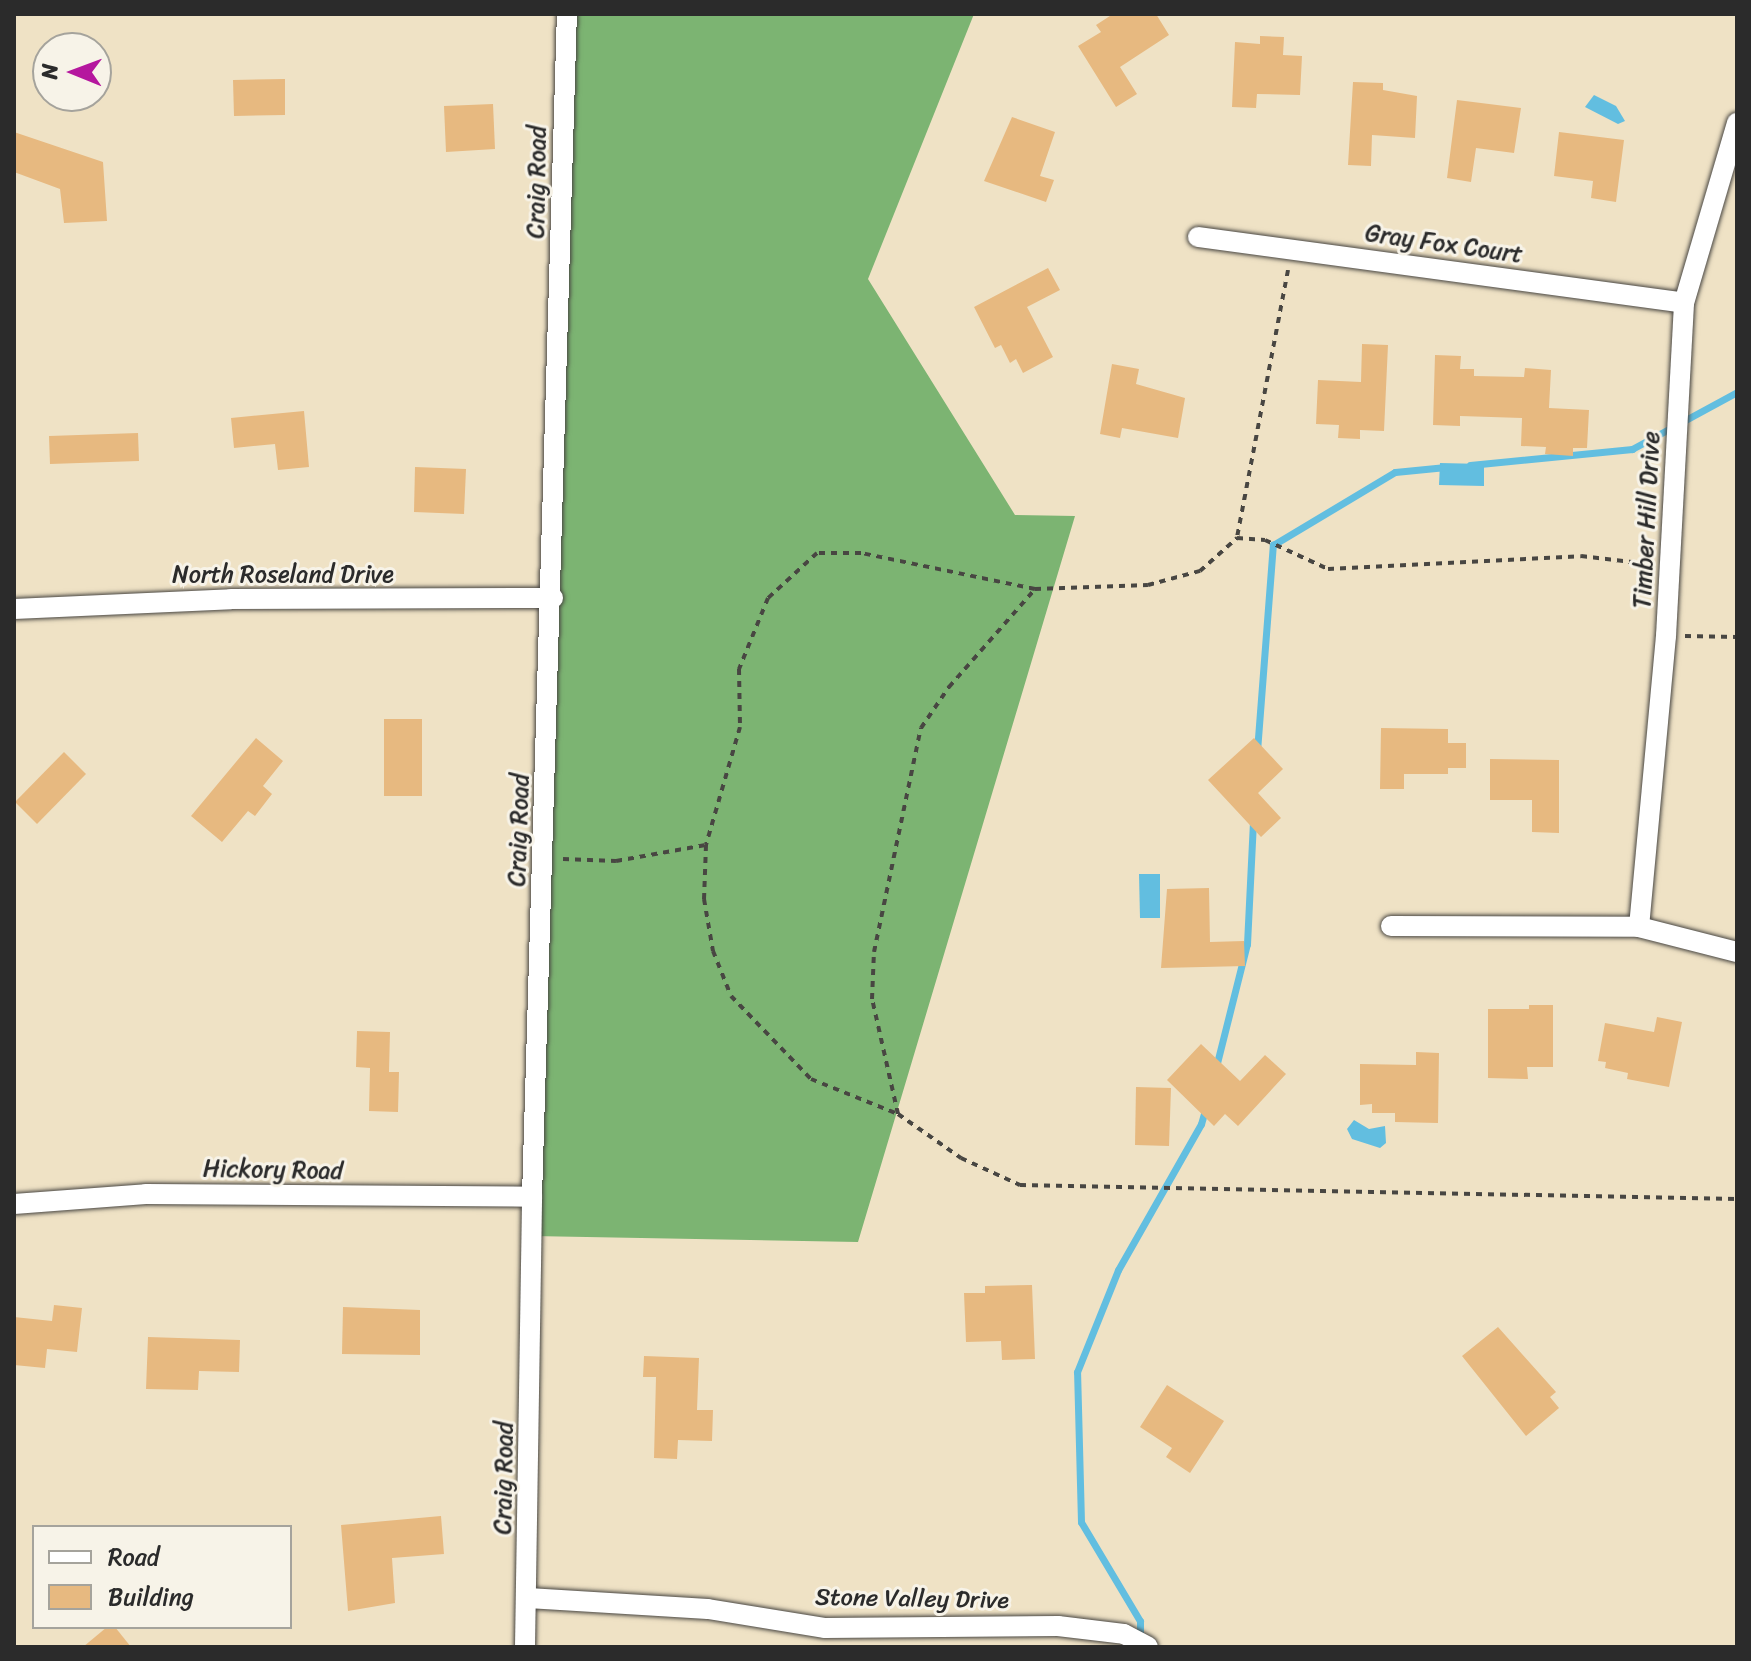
<!DOCTYPE html>
<style>
body{margin:0}
#map{position:relative;width:1751px;height:1661px;overflow:hidden;background:#efe2c5;font-family:Sriracha,sans-serif}
div>[style]{position:absolute}
.forest>*{inset:0;background:#7cb472}
.water>*{inset:0;background:#62bee0}
.stream>*{height:7px;margin:-3.5px;padding:0 3.5px;transform-origin:3.5px;border-radius:3.5px;background:#62bee0}
.building>*{inset:0;background:#e7b980}
.path>*{height:4px;margin-top:-2px;transform-origin:0;background:repeating-linear-gradient(90deg,#484642 0 6px,transparent 0 12px)}
.roads{filter:drop-shadow(0 0 2px #484642) drop-shadow(0 0 2px #484642)}
.minor>*{height:20px;margin:-10px;padding:0 10px;transform-origin:10px;border-radius:10px;background:#fff}
span{translate:-50% -50%;white-space:nowrap;text-align:center;line-height:1.15;-webkit-text-stroke:6px #f7f3e8;paint-order:stroke}
.street-label{font-size:24px;color:#2b2b2b}
.frame{position:absolute;inset:0;border:16px solid #2b2b2b;pointer-events:none}
.legend{position:absolute;left:32px;top:1525px;width:260px;height:104px;box-sizing:border-box;background:#f7f3e8;border:2px solid #a5a39c;margin:0;padding:10px 14px;list-style:none;font-size:24px;color:#2b2b2b}
.legend li{display:flex;align-items:center;gap:16px;height:40px}
.legend b{width:40px;border:2px solid #a5a39c}
.north{position:absolute;left:32px;top:32px;width:80px;height:80px;box-sizing:border-box;background:#f7f3e8;border:2px solid #a5a39c;border-radius:50%;rotate:271deg;font-size:22px;font-weight:700;line-height:32px;text-align:center;color:#2b2b2b}
.north::after{content:'';display:block;margin:auto;width:28px;height:36px;background:#b5179e;clip-path:polygon(50% 0,100% 100%,50% 72%,0 100%)}
</style>
<div id="map">
<div class="forest">
<div style="clip-path:polygon(567px 14px,974px 14px,868px 279px,1015px 515px,1075px 516px,858px 1242px,532px 1236px)"></div>
</div>
<div class="water">
<div style="clip-path:polygon(1594px 95px,1616px 106px,1625px 121px,1618px 124px,1585px 107px)"></div>
<div style="clip-path:polygon(1440px 463px,1484px 464px,1484px 486px,1439px 485px)"></div>
<div style="clip-path:polygon(1139px 874px,1160px 874px,1160px 918px,1140px 918px)"></div>
<div style="clip-path:polygon(1354px 1120px,1369px 1129px,1385px 1126px,1386px 1143px,1380px 1148px,1352px 1139px,1347px 1129px)"></div>
</div>
<div class="stream">
<div style="left:1470px;top:465px;width:163px;rotate:-5.6deg"></div>
<div style="left:1632px;top:449px;width:119px;rotate:-28.5deg"></div>
<div style="left:1257px;top:751px;width:207px;rotate:-85.6deg"></div>
<div style="left:1273px;top:545px;width:142px;rotate:-30.9deg"></div>
<div style="left:1395px;top:472px;width:51px;rotate:-5.6deg"></div>
<div style="left:1216px;top:1067px;width:127px;rotate:-75.9deg"></div>
<div style="left:1247px;top:944px;width:124px;rotate:-87.2deg"></div>
<div style="left:1140px;top:1639px;width:18px;rotate:-90deg"></div>
<div style="left:1140px;top:1621px;width:115px;rotate:-120.8deg"></div>
<div style="left:1081px;top:1522px;width:150px;rotate:-91.5deg"></div>
<div style="left:1077px;top:1372px;width:110px;rotate:-68.1deg"></div>
<div style="left:1118px;top:1270px;width:168px;rotate:-60.4deg"></div>
<div style="left:1201px;top:1124px;width:19px;rotate:-74deg"></div>
</div>
<div class="building">
<div style="clip-path:polygon(1113px 14px,1156px 14px,1169px 35px,1120px 67px,1137px 94px,1116px 107px,1078px 46px,1101px 32px,1096px 25px)"></div>
<div style="clip-path:polygon(1260px 36px,1284px 37px,1283px 55px,1302px 56px,1300px 95px,1257px 94px,1256px 108px,1232px 107px,1235px 42px,1260px 44px)"></div>
<div style="clip-path:polygon(285px 79px,285px 115px,234px 116px,233px 80px)"></div>
<div style="clip-path:polygon(1353px 82px,1383px 83px,1383px 90px,1417px 96px,1415px 138px,1372px 135px,1371px 166px,1348px 165px)"></div>
<div style="clip-path:polygon(1457px 100px,1521px 108px,1514px 153px,1476px 148px,1471px 182px,1447px 178px)"></div>
<div style="clip-path:polygon(493px 104px,495px 149px,446px 152px,444px 106px)"></div>
<div style="clip-path:polygon(1012px 117px,1055px 132px,1040px 176px,1054px 180px,1046px 202px,984px 181px)"></div>
<div style="clip-path:polygon(14px 132px,103px 162px,107px 221px,64px 223px,60px 189px,14px 172px)"></div>
<div style="clip-path:polygon(1559px 132px,1624px 140px,1616px 202px,1591px 198px,1593px 181px,1554px 176px)"></div>
<div style="clip-path:polygon(1048px 268px,1060px 290px,1027px 307px,1053px 357px,1023px 373px,1016px 359px,1010px 363px,1001px 345px,995px 348px,974px 307px)"></div>
<div style="clip-path:polygon(1362px 344px,1388px 345px,1384px 431px,1360px 430px,1360px 439px,1338px 438px,1339px 425px,1316px 424px,1318px 380px,1361px 382px)"></div>
<div style="clip-path:polygon(1435px 355px,1461px 356px,1460px 369px,1474px 369px,1474px 376px,1524px 377px,1525px 368px,1551px 370px,1549px 408px,1589px 410px,1587px 448px,1573px 448px,1573px 456px,1545px 454px,1546px 447px,1521px 446px,1522px 418px,1460px 416px,1460px 426px,1433px 425px)"></div>
<div style="clip-path:polygon(1112px 364px,1139px 369px,1136px 384px,1185px 398px,1178px 438px,1122px 428px,1120px 438px,1100px 434px)"></div>
<div style="clip-path:polygon(304px 411px,309px 467px,278px 470px,275px 444px,234px 448px,231px 418px)"></div>
<div style="clip-path:polygon(138px 433px,139px 461px,50px 464px,49px 436px)"></div>
<div style="clip-path:polygon(415px 467px,466px 469px,464px 514px,414px 512px)"></div>
<div style="clip-path:polygon(384px 719px,422px 719px,422px 796px,384px 796px)"></div>
<div style="clip-path:polygon(1381px 728px,1448px 729px,1448px 743px,1466px 743px,1466px 768px,1448px 768px,1448px 774px,1404px 774px,1404px 789px,1380px 789px)"></div>
<div style="clip-path:polygon(256px 738px,283px 761px,263px 786px,272px 794px,255px 816px,248px 811px,222px 842px,191px 816px)"></div>
<div style="clip-path:polygon(1254px 738px,1283px 769px,1258px 793px,1281px 818px,1261px 837px,1208px 780px)"></div>
<div style="clip-path:polygon(64px 752px,86px 774px,37px 824px,15px 802px)"></div>
<div style="clip-path:polygon(1490px 759px,1559px 760px,1559px 833px,1532px 832px,1532px 800px,1490px 800px)"></div>
<div style="clip-path:polygon(1209px 888px,1210px 942px,1244px 941px,1245px 966px,1161px 968px,1167px 889px)"></div>
<div style="clip-path:polygon(1529px 1005px,1553px 1005px,1553px 1067px,1527px 1067px,1528px 1079px,1488px 1078px,1488px 1009px,1529px 1009px)"></div>
<div style="clip-path:polygon(1657px 1017px,1682px 1022px,1669px 1087px,1627px 1079px,1628px 1073px,1605px 1068px,1606px 1062px,1598px 1061px,1605px 1023px,1654px 1032px)"></div>
<div style="clip-path:polygon(357px 1031px,390px 1032px,389px 1072px,399px 1072px,398px 1112px,369px 1111px,370px 1068px,356px 1067px)"></div>
<div style="clip-path:polygon(1201px 1044px,1240px 1081px,1265px 1055px,1286px 1074px,1238px 1126px,1225px 1114px,1214px 1126px,1167px 1080px)"></div>
<div style="clip-path:polygon(1416px 1052px,1439px 1053px,1438px 1123px,1395px 1122px,1395px 1113px,1372px 1113px,1372px 1104px,1360px 1105px,1360px 1064px,1416px 1065px)"></div>
<div style="clip-path:polygon(1136px 1087px,1171px 1088px,1169px 1146px,1135px 1145px)"></div>
<div style="clip-path:polygon(1032px 1285px,1035px 1359px,1002px 1360px,1001px 1341px,966px 1342px,964px 1293px,985px 1293px,985px 1286px)"></div>
<div style="clip-path:polygon(54px 1305px,82px 1308px,77px 1352px,47px 1349px,45px 1368px,14px 1365px,14px 1317px,52px 1321px)"></div>
<div style="clip-path:polygon(343px 1307px,420px 1310px,420px 1355px,342px 1354px)"></div>
<div style="clip-path:polygon(1498px 1327px,1556px 1392px,1550px 1397px,1559px 1408px,1526px 1436px,1462px 1356px)"></div>
<div style="clip-path:polygon(148px 1337px,240px 1340px,239px 1372px,199px 1371px,198px 1390px,146px 1389px)"></div>
<div style="clip-path:polygon(644px 1356px,699px 1358px,697px 1410px,713px 1410px,712px 1441px,678px 1440px,677px 1459px,654px 1458px,656px 1377px,643px 1377px)"></div>
<div style="clip-path:polygon(1167px 1385px,1224px 1421px,1190px 1473px,1166px 1457px,1172px 1448px,1140px 1427px)"></div>
<div style="clip-path:polygon(441px 1516px,444px 1554px,392px 1558px,395px 1603px,348px 1611px,341px 1525px)"></div>
<div style="clip-path:polygon(107px 1627px,115px 1627px,131px 1647px,83px 1647px)"></div>
</div>
<div class="path">
<div style="left:1288px;top:270px;width:273px;rotate:100.8deg"></div>
<div style="left:1237px;top:538px;width:28px;rotate:4deg"></div>
<div style="left:1265px;top:540px;width:69px;rotate:24.7deg"></div>
<div style="left:1328px;top:569px;width:253px;rotate:-2.9deg"></div>
<div style="left:1581px;top:556px;width:68px;rotate:6.7deg"></div>
<div style="left:1035px;top:589px;width:113px;rotate:-2deg"></div>
<div style="left:1148px;top:585px;width:54px;rotate:-15.1deg"></div>
<div style="left:1200px;top:571px;width:50px;rotate:-41.7deg"></div>
<div style="left:1685px;top:636px;width:52px;rotate:1.1deg"></div>
<div style="left:563px;top:859px;width:53px;rotate:2.2deg"></div>
<div style="left:616px;top:861px;width:91px;rotate:-10.1deg"></div>
<div style="left:706px;top:845px;width:54px;rotate:92.1deg"></div>
<div style="left:704px;top:899px;width:53px;rotate:80.2deg"></div>
<div style="left:713px;top:951px;width:48px;rotate:68.2deg"></div>
<div style="left:731px;top:996px;width:115px;rotate:46.1deg"></div>
<div style="left:811px;top:1079px;width:94px;rotate:21.9deg"></div>
<div style="left:898px;top:1114px;width:118px;rotate:-102.7deg"></div>
<div style="left:872px;top:999px;width:47px;rotate:-87.6deg"></div>
<div style="left:874px;top:952px;width:229px;rotate:-78.2deg"></div>
<div style="left:921px;top:728px;width:50px;rotate:-55.7deg"></div>
<div style="left:949px;top:687px;width:130px;rotate:-48.7deg"></div>
<div style="left:1035px;top:589px;width:178px;rotate:-168.3deg"></div>
<div style="left:861px;top:553px;width:44px;rotate:180deg"></div>
<div style="left:817px;top:553px;width:67px;rotate:137.4deg"></div>
<div style="left:768px;top:598px;width:77px;rotate:112.2deg"></div>
<div style="left:739px;top:669px;width:58px;rotate:89deg"></div>
<div style="left:740px;top:727px;width:123px;rotate:106.1deg"></div>
<div style="left:898px;top:1114px;width:77px;rotate:34.9deg"></div>
<div style="left:961px;top:1158px;width:65px;rotate:24.6deg"></div>
<div style="left:1020px;top:1185px;width:717px;rotate:1.12deg"></div>
</div>
<div class="roads">
<div class="minor">
<div style="left:1198px;top:237px;width:490px;rotate:7.7deg"></div>
<div style="left:14px;top:609px;width:217px;rotate:-2.6deg"></div>
<div style="left:231px;top:599px;width:322px;rotate:-0.2deg"></div>
<div style="left:1391px;top:926px;width:248px;rotate:0.2deg"></div>
<div style="left:1639px;top:927px;width:101px;rotate:14.3deg"></div>
<div style="left:1639px;top:927px;width:292px;rotate:-84.7deg"></div>
<div style="left:1666px;top:636px;width:333px;rotate:-86.9deg"></div>
<div style="left:1684px;top:303px;width:188px;rotate:-73.6deg"></div>
<div style="left:14px;top:1204px;width:132px;rotate:-4.3deg"></div>
<div style="left:146px;top:1194px;width:386px;rotate:0.4deg"></div>
<div style="left:528px;top:1598px;width:180px;rotate:3.5deg"></div>
<div style="left:708px;top:1609px;width:119px;rotate:9.2deg"></div>
<div style="left:825px;top:1628px;width:233px;rotate:-0.5deg"></div>
<div style="left:1058px;top:1626px;width:66px;rotate:6.9deg"></div>
<div style="left:1124px;top:1634px;width:27px;rotate:28deg"></div>
<div style="left:525px;top:1647px;width:450px;rotate:-89.1deg"></div>
<div style="left:532px;top:1197px;width:1184px;rotate:-88.31deg"></div>
</div>
</div>
<div class="street-label">
<span style="left:537px;top:182px;rotate:-89deg">Craig Road</span>
<span style="left:1444px;top:244px;rotate:8deg">Gray Fox Court</span>
<span style="left:1647px;top:520px;rotate:-87deg">Timber Hill Drive</span>
<span style="left:283px;top:575px">North Roseland Drive</span>
<span style="left:519px;top:830px;rotate:-88deg">Craig Road</span>
<span style="left:273px;top:1170px;rotate:1deg">Hickory Road</span>
<span style="left:504px;top:1478px;rotate:-89deg">Craig Road</span>
<span style="left:912px;top:1599px;rotate:1deg">Stone Valley Drive</span>
</div>
<div class="frame"></div>
<ul class="legend">
<li><b style="height:10px;background:#fff"></b>Road</li>
<li><b style="height:22px;background:#e7b980"></b>Building</li>
</ul>
<div class="north">N</div>
</div>
